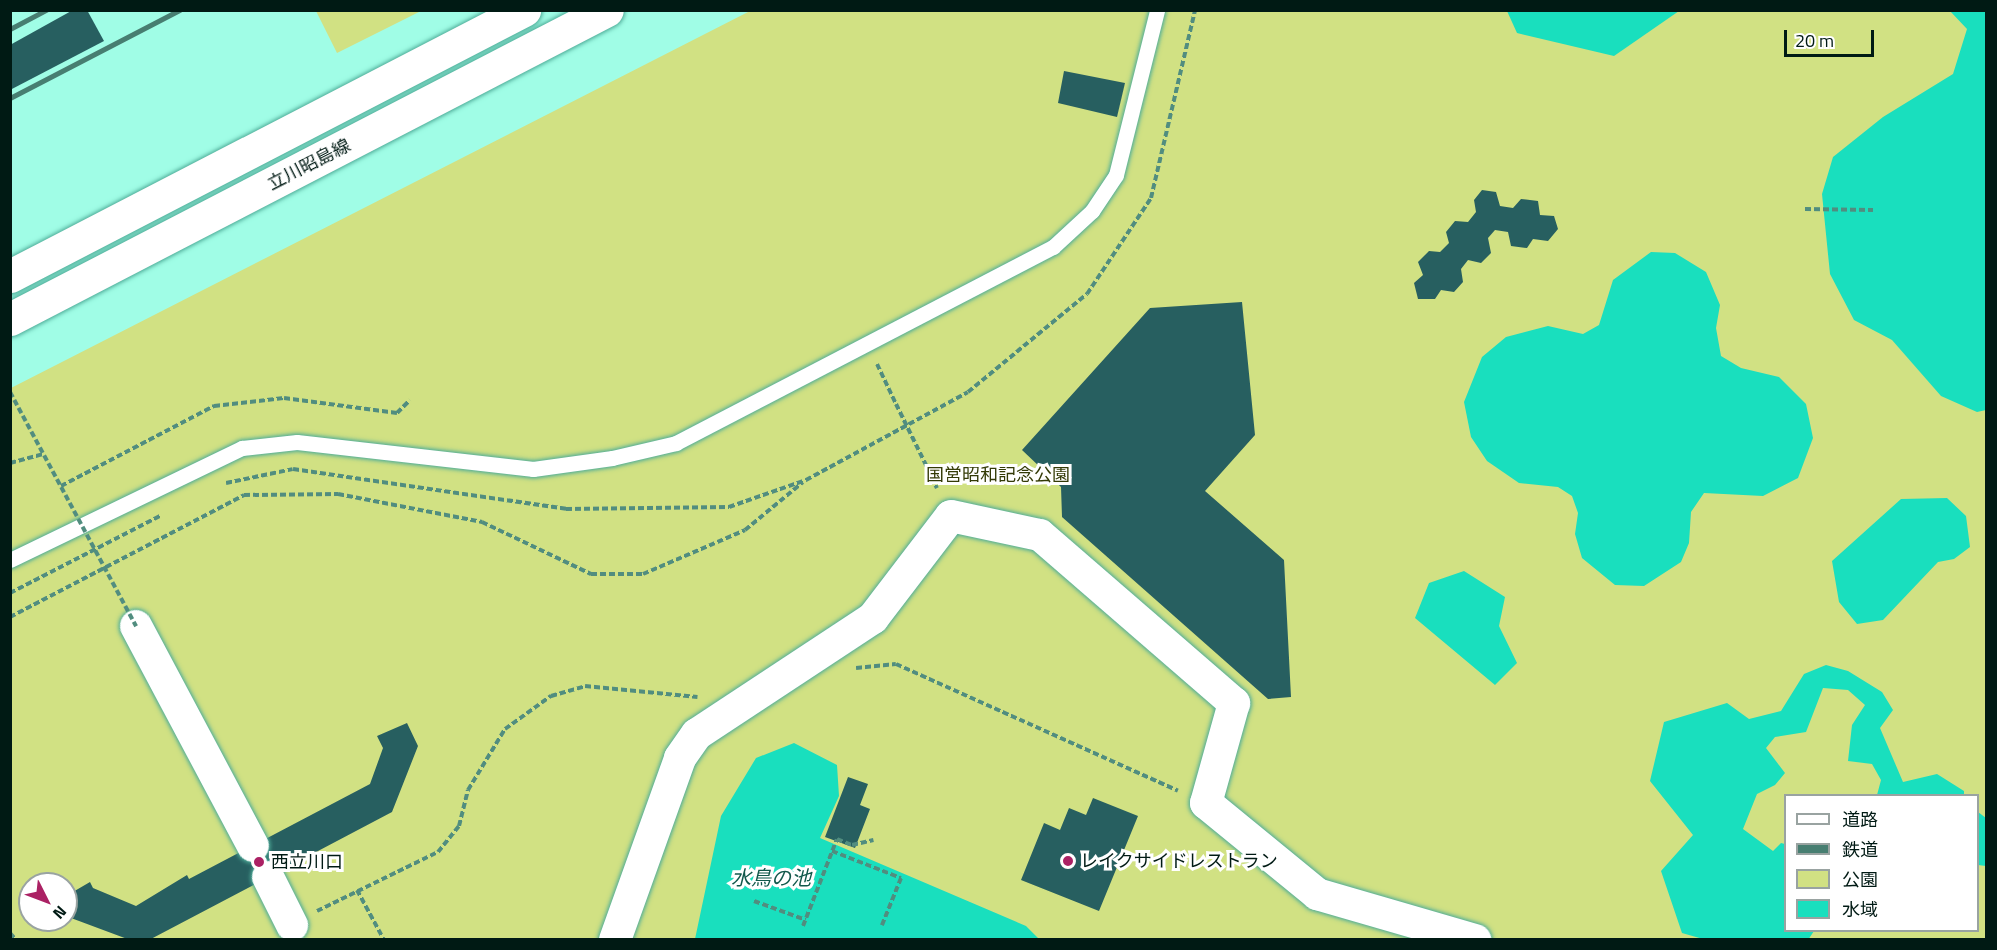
<!DOCTYPE html>
<meta charset="utf-8">
<style>
body{margin:0}
#map{position:relative;width:1997px;height:950px;overflow:hidden;background:#a0fde6;font-family:"Titillium Web","Noto Sans JP",sans-serif}
div>[style]{position:absolute}
.green>*{inset:0;background:#d1e183}
.water>*{inset:0;background:#19dfbe}
.building>*{inset:0;background:#275f60}
.path>*{height:4px;margin-top:-2px;transform-origin:0;background:repeating-linear-gradient(90deg,#518d7f 0 6px,transparent 0 9px)}
.roads{filter:drop-shadow(0 0 2px #4eac98) drop-shadow(0 0 2px #4eac98)}
.lane>*{height:15px;margin:-7.5px;padding:0 7.5px;transform-origin:7.5px;border-radius:7.5px;background:#fff}
.street>*{height:32px;margin:-16px;padding:0 16px;transform-origin:16px;border-radius:16px;background:#fff}
.secondary>*{height:33px;margin:-16.5px;padding:0 16.5px;transform-origin:16.5px;border-radius:16.5px;background:#fff}
.rail>*{height:4.5px;margin:-2.25px;padding:0 2.25px;transform-origin:2.25px;border-radius:2.25px;background:#477e71}
.path-bridge>*{height:4px;margin-top:-2px;transform-origin:0;background:repeating-linear-gradient(90deg,#518d7f 0 6px,transparent 0 9px)}
.dots>*{width:16px;height:16px;translate:-50% -50%;box-sizing:border-box;border:3px solid #fff;border-radius:50%}
span{translate:-50% -50%;white-space:nowrap;text-align:center;line-height:1.15;-webkit-text-stroke:6px #fff;paint-order:stroke}
.street-label{font-size:18px;color:#001a14}
.park-label{font-size:18px;color:#333a06}
.poi-label{font-size:18px;color:#001a14}
.left{translate:0 -50%;text-align:left}
.water-label{font-size:20px;color:#11584b;font-style:italic}
.frame{position:absolute;inset:0;border:12px solid #001a14;pointer-events:none}
.legend{position:absolute;left:1784px;top:794px;width:195px;height:138px;box-sizing:border-box;background:#fff;border:2px solid #99a3a1;margin:0;padding:8px 10px;list-style:none;font-size:18px;color:#001a14}
.legend li{display:flex;align-items:center;gap:12px;height:30px}
.legend b{width:30px;border:2px solid #99a3a1}
.north{position:absolute;left:18px;top:872px;width:60px;height:60px;box-sizing:border-box;background:#fff;border:2px solid #99a3a1;border-radius:50%;rotate:132deg;font-size:16px;font-weight:700;line-height:24px;text-align:center;color:#001a14}
.north::after{content:'';display:block;margin:auto;width:21px;height:27px;background:#ab2164;clip-path:polygon(50% 0,100% 100%,50% 72%,0 100%)}
.scale{position:absolute;left:1784px;top:30px;width:90px;height:27px;box-sizing:border-box;border:3px solid #001a14;border-top:0;padding-left:8px;font-size:18px;line-height:21px;white-space:nowrap;color:#001a14;-webkit-text-stroke:4px #fff;paint-order:stroke}
</style>
<div id="map">
<div class="green">
<div style="clip-path:polygon(316px 11px,421px 11px,337px 53px)"></div>
<div style="clip-path:polygon(evenodd,750px 11px,1986px 11px,1986px 939px,11px 940px,11px 388px,750px 11px,1786px 796px,1978px 796px,1978px 930px,1786px 930px,1786px 796px,750px 11px,30px 884px,66px 884px,66px 920px,30px 920px,30px 884px)"></div>
</div>
<div class="water">
<div style="clip-path:polygon(1507px 11px,1679px 11px,1614px 56px,1517px 33px)"></div>
<div style="clip-path:polygon(1950px 11px,1986px 11px,1986px 410px,1977px 412px,1941px 396px,1892px 340px,1854px 320px,1830px 274px,1822px 194px,1833px 157px,1883px 117px,1953px 74px,1967px 29px)"></div>
<div style="clip-path:polygon(1651px 252px,1675px 253px,1706px 272px,1720px 305px,1716px 328px,1721px 356px,1741px 368px,1779px 377px,1806px 404px,1813px 438px,1798px 478px,1763px 496px,1704px 493px,1691px 512px,1689px 543px,1681px 562px,1644px 586px,1615px 585px,1582px 558px,1575px 534px,1578px 513px,1572px 496px,1558px 487px,1519px 483px,1487px 461px,1471px 437px,1464px 402px,1482px 357px,1506px 337px,1548px 326px,1583px 334px,1599px 325px,1613px 280px)"></div>
<div style="clip-path:polygon(1947px 498px,1966px 516px,1970px 547px,1954px 559px,1938px 562px,1883px 620px,1857px 624px,1839px 602px,1832px 561px,1901px 499px)"></div>
<div style="clip-path:polygon(1464px 571px,1505px 597px,1499px 626px,1517px 663px,1495px 685px,1415px 618px,1429px 583px)"></div>
<div style="clip-path:polygon(1826px 665px,1848px 671px,1882px 692px,1893px 710px,1880px 728px,1903px 782px,1937px 774px,1964px 791px,1964px 795px,1877px 795px,1881px 780px,1872px 764px,1848px 761px,1852px 725px,1865px 705px,1848px 690px,1823px 688px,1806px 732px,1775px 737px,1766px 748px,1785px 773px,1775px 785px,1757px 794px,1743px 829px,1773px 851px,1781px 843px,1785px 844px,1786px 930px,1814px 931px,1808px 940px,1703px 939px,1682px 933px,1661px 871px,1693px 835px,1650px 781px,1664px 722px,1727px 703px,1749px 719px,1781px 711px,1804px 674px)"></div>
<div style="clip-path:polygon(794px 743px,837px 765px,839px 796px,820px 838px,1026px 926px,1039px 939px,695px 939px,721px 816px,756px 758px)"></div>
<div style="clip-path:polygon(1978px 812px,1986px 818px,1986px 866px,1978px 865px)"></div>
</div>
<div class="building">
<div style="clip-path:polygon(73px 10px,87px 10px,104px 41px,10px 90px,10px 45px)"></div>
<div style="clip-path:polygon(1064px 71px,1125px 83px,1117px 117px,1058px 103px)"></div>
<div style="clip-path:polygon(1482px 190px,1496px 192px,1500px 206px,1513px 208px,1521px 199px,1538px 201px,1540px 215px,1554px 216px,1558px 229px,1548px 241px,1533px 239px,1527px 248px,1511px 246px,1508px 232px,1495px 230px,1488px 238px,1491px 253px,1481px 263px,1468px 260px,1461px 269px,1463px 282px,1454px 292px,1441px 290px,1435px 299px,1418px 299px,1414px 283px,1423px 275px,1418px 262px,1429px 251px,1440px 252px,1449px 243px,1446px 232px,1455px 221px,1468px 222px,1476px 212px,1474px 200px)"></div>
<div style="clip-path:polygon(1242px 302px,1255px 435px,1205px 491px,1284px 560px,1291px 697px,1268px 699px,1062px 517px,1061px 487px,1022px 450px,1150px 308px)"></div>
<div style="clip-path:polygon(407px 723px,418px 746px,392px 812px,149px 940px,130px 940px,71px 918px,66px 910px,66px 896px,90px 882px,93px 888px,136px 906px,187px 875px,189px 879px,370px 784px,383px 748px,377px 736px)"></div>
<div style="clip-path:polygon(848px 777px,868px 784px,860px 805px,870px 809px,855px 848px,825px 837px)"></div>
<div style="clip-path:polygon(1093px 798px,1138px 816px,1099px 911px,1021px 880px,1044px 823px,1060px 830px,1069px 808px,1086px 815px)"></div>
</div>
<div class="path">
<div style="left:1805px;top:209px;width:68px;rotate:0.8deg"></div>
<div style="left:877px;top:364px;width:44px;rotate:64.6deg"></div>
<div style="left:10px;top:463px;width:35px;rotate:-15deg"></div>
<div style="left:928px;top:469px;width:21px;rotate:65deg"></div>
<div style="left:226px;top:483px;width:68px;rotate:-11.8deg"></div>
<div style="left:293px;top:469px;width:276px;rotate:8.3deg"></div>
<div style="left:566px;top:509px;width:163px;rotate:-0.7deg"></div>
<div style="left:729px;top:507px;width:82px;rotate:-19.3deg"></div>
<div style="left:806px;top:480px;width:184px;rotate:-28.5deg"></div>
<div style="left:968px;top:392px;width:154px;rotate:-39.5deg"></div>
<div style="left:1087px;top:294px;width:115px;rotate:-56.3deg"></div>
<div style="left:1151px;top:198px;width:193px;rotate:-76.8deg"></div>
<div style="left:61px;top:486px;width:173px;rotate:-27.6deg"></div>
<div style="left:214px;top:406px;width:70px;rotate:-6.5deg"></div>
<div style="left:284px;top:398px;width:114px;rotate:7.6deg"></div>
<div style="left:397px;top:413px;width:18px;rotate:-45deg"></div>
<div style="left:10px;top:593px;width:169px;rotate:-27.2deg"></div>
<div style="left:10px;top:617px;width:264px;rotate:-27.5deg"></div>
<div style="left:244px;top:495px;width:94px;rotate:-0.6deg"></div>
<div style="left:338px;top:494px;width:147px;rotate:11deg"></div>
<div style="left:482px;top:522px;width:121px;rotate:25.5deg"></div>
<div style="left:591px;top:574px;width:52px"></div>
<div style="left:643px;top:574px;width:111px;rotate:-23.3deg"></div>
<div style="left:745px;top:530px;width:75px;rotate:-39.6deg"></div>
<div style="left:856px;top:668px;width:40px;rotate:-5.7deg"></div>
<div style="left:896px;top:664px;width:309px;rotate:24.2deg"></div>
<div style="left:832px;top:851px;width:74px;rotate:21.4deg"></div>
<div style="left:901px;top:878px;width:51px;rotate:112deg"></div>
<div style="left:357px;top:890px;width:57px;rotate:61.6deg"></div>
<div style="left:754px;top:901px;width:55px;rotate:20.1deg"></div>
<div style="left:317px;top:911px;width:135px;rotate:-26deg"></div>
<div style="left:438px;top:852px;width:33px;rotate:-51deg"></div>
<div style="left:459px;top:826px;width:37px;rotate:-76deg"></div>
<div style="left:468px;top:790px;width:71px;rotate:-58.8deg"></div>
<div style="left:505px;top:729px;width:57px;rotate:-35.7deg"></div>
<div style="left:551px;top:696px;width:35px;rotate:-16deg"></div>
<div style="left:585px;top:686px;width:113px;rotate:5.6deg"></div>
<div style="left:803px;top:926px;width:93px;rotate:-68.7deg"></div>
<div style="left:837px;top:839px;width:16px;rotate:22deg"></div>
<div style="left:852px;top:845px;width:22px;rotate:-13deg"></div>
<div style="left:10px;top:933px;width:9px;rotate:49deg"></div>
</div>
<div class="roads">
<div class="lane">
<div style="left:10px;top:560px;width:258px;rotate:-25.8deg"></div>
<div style="left:242px;top:448px;width:55px;rotate:-6.2deg"></div>
<div style="left:297px;top:442px;width:238px;rotate:6.5deg"></div>
<div style="left:533px;top:469px;width:80px;rotate:-7.9deg"></div>
<div style="left:612px;top:458px;width:66px;rotate:-13.2deg"></div>
<div style="left:676px;top:443px;width:425px;rotate:-27.5deg"></div>
<div style="left:1053px;top:247px;width:53px;rotate:-42.7deg"></div>
<div style="left:1092px;top:211px;width:43px;rotate:-56.3deg"></div>
<div style="left:1116px;top:175px;width:170px;rotate:-76deg"></div>
</div>
<div class="street">
<div style="left:136px;top:626px;width:249px;rotate:62deg"></div>
<div style="left:268px;top:877px;width:54px;rotate:63.4deg"></div>
<div style="left:615px;top:940px;width:193px;rotate:-70.3deg"></div>
<div style="left:680px;top:758px;width:29px;rotate:-55deg"></div>
<div style="left:697px;top:734px;width:211px;rotate:-33.4deg"></div>
<div style="left:873px;top:618px;width:128px;rotate:-52.6deg"></div>
<div style="left:951px;top:516px;width:91px;rotate:12.1deg"></div>
<div style="left:1040px;top:535px;width:257px;rotate:40.9deg"></div>
<div style="left:1234px;top:703px;width:104px;rotate:105.6deg"></div>
<div style="left:1206px;top:803px;width:144px;rotate:39.3deg"></div>
<div style="left:1317px;top:894px;width:165px;rotate:16.2deg"></div>
</div>
<div class="secondary">
<div style="left:10px;top:276px;width:579px;rotate:-27.36deg"></div>
<div style="left:10px;top:319px;width:672px;rotate:-27.37deg"></div>
</div>
</div>
<div class="rail">
<div style="left:10px;top:29px;width:41px;rotate:-27.8deg"></div>
<div style="left:10px;top:98px;width:191px;rotate:-27.4deg"></div>
</div>
<div class="path-bridge">
<div style="left:10px;top:392px;width:266px;rotate:61.7deg"></div>
<div style="left:896px;top:404px;width:72px;rotate:63.8deg"></div>
</div>
<div class="dots">
<div style="left:1068px;top:861px;background:#ab2164"></div>
<div style="left:259px;top:862px;background:#ab2164"></div>
</div>
<div class="street-label">
<span style="left:309px;top:165px;rotate:-27deg">立川昭島線</span>
</div>
<div class="park-label">
<span style="left:998px;top:475px">国営昭和記念公園</span>
</div>
<div class="poi-label">
<span class="left" style="left:1080px;top:861px">レイクサイドレストラン</span>
<span class="left" style="left:271px;top:862px">西立川口</span>
</div>
<div class="water-label">
<span style="left:771px;top:877px">水鳥の池</span>
</div>
<div class="frame"></div>
<ul class="legend">
<li><b style="height:8px;background:#fff"></b>道路</li>
<li><b style="height:8px;background:#477e71"></b>鉄道</li>
<li><b style="height:16px;background:#d1e183"></b>公園</li>
<li><b style="height:16px;background:#19dfbe"></b>水域</li>
</ul>
<div class="north">N</div>
<div class="scale">20 m</div>
</div>
